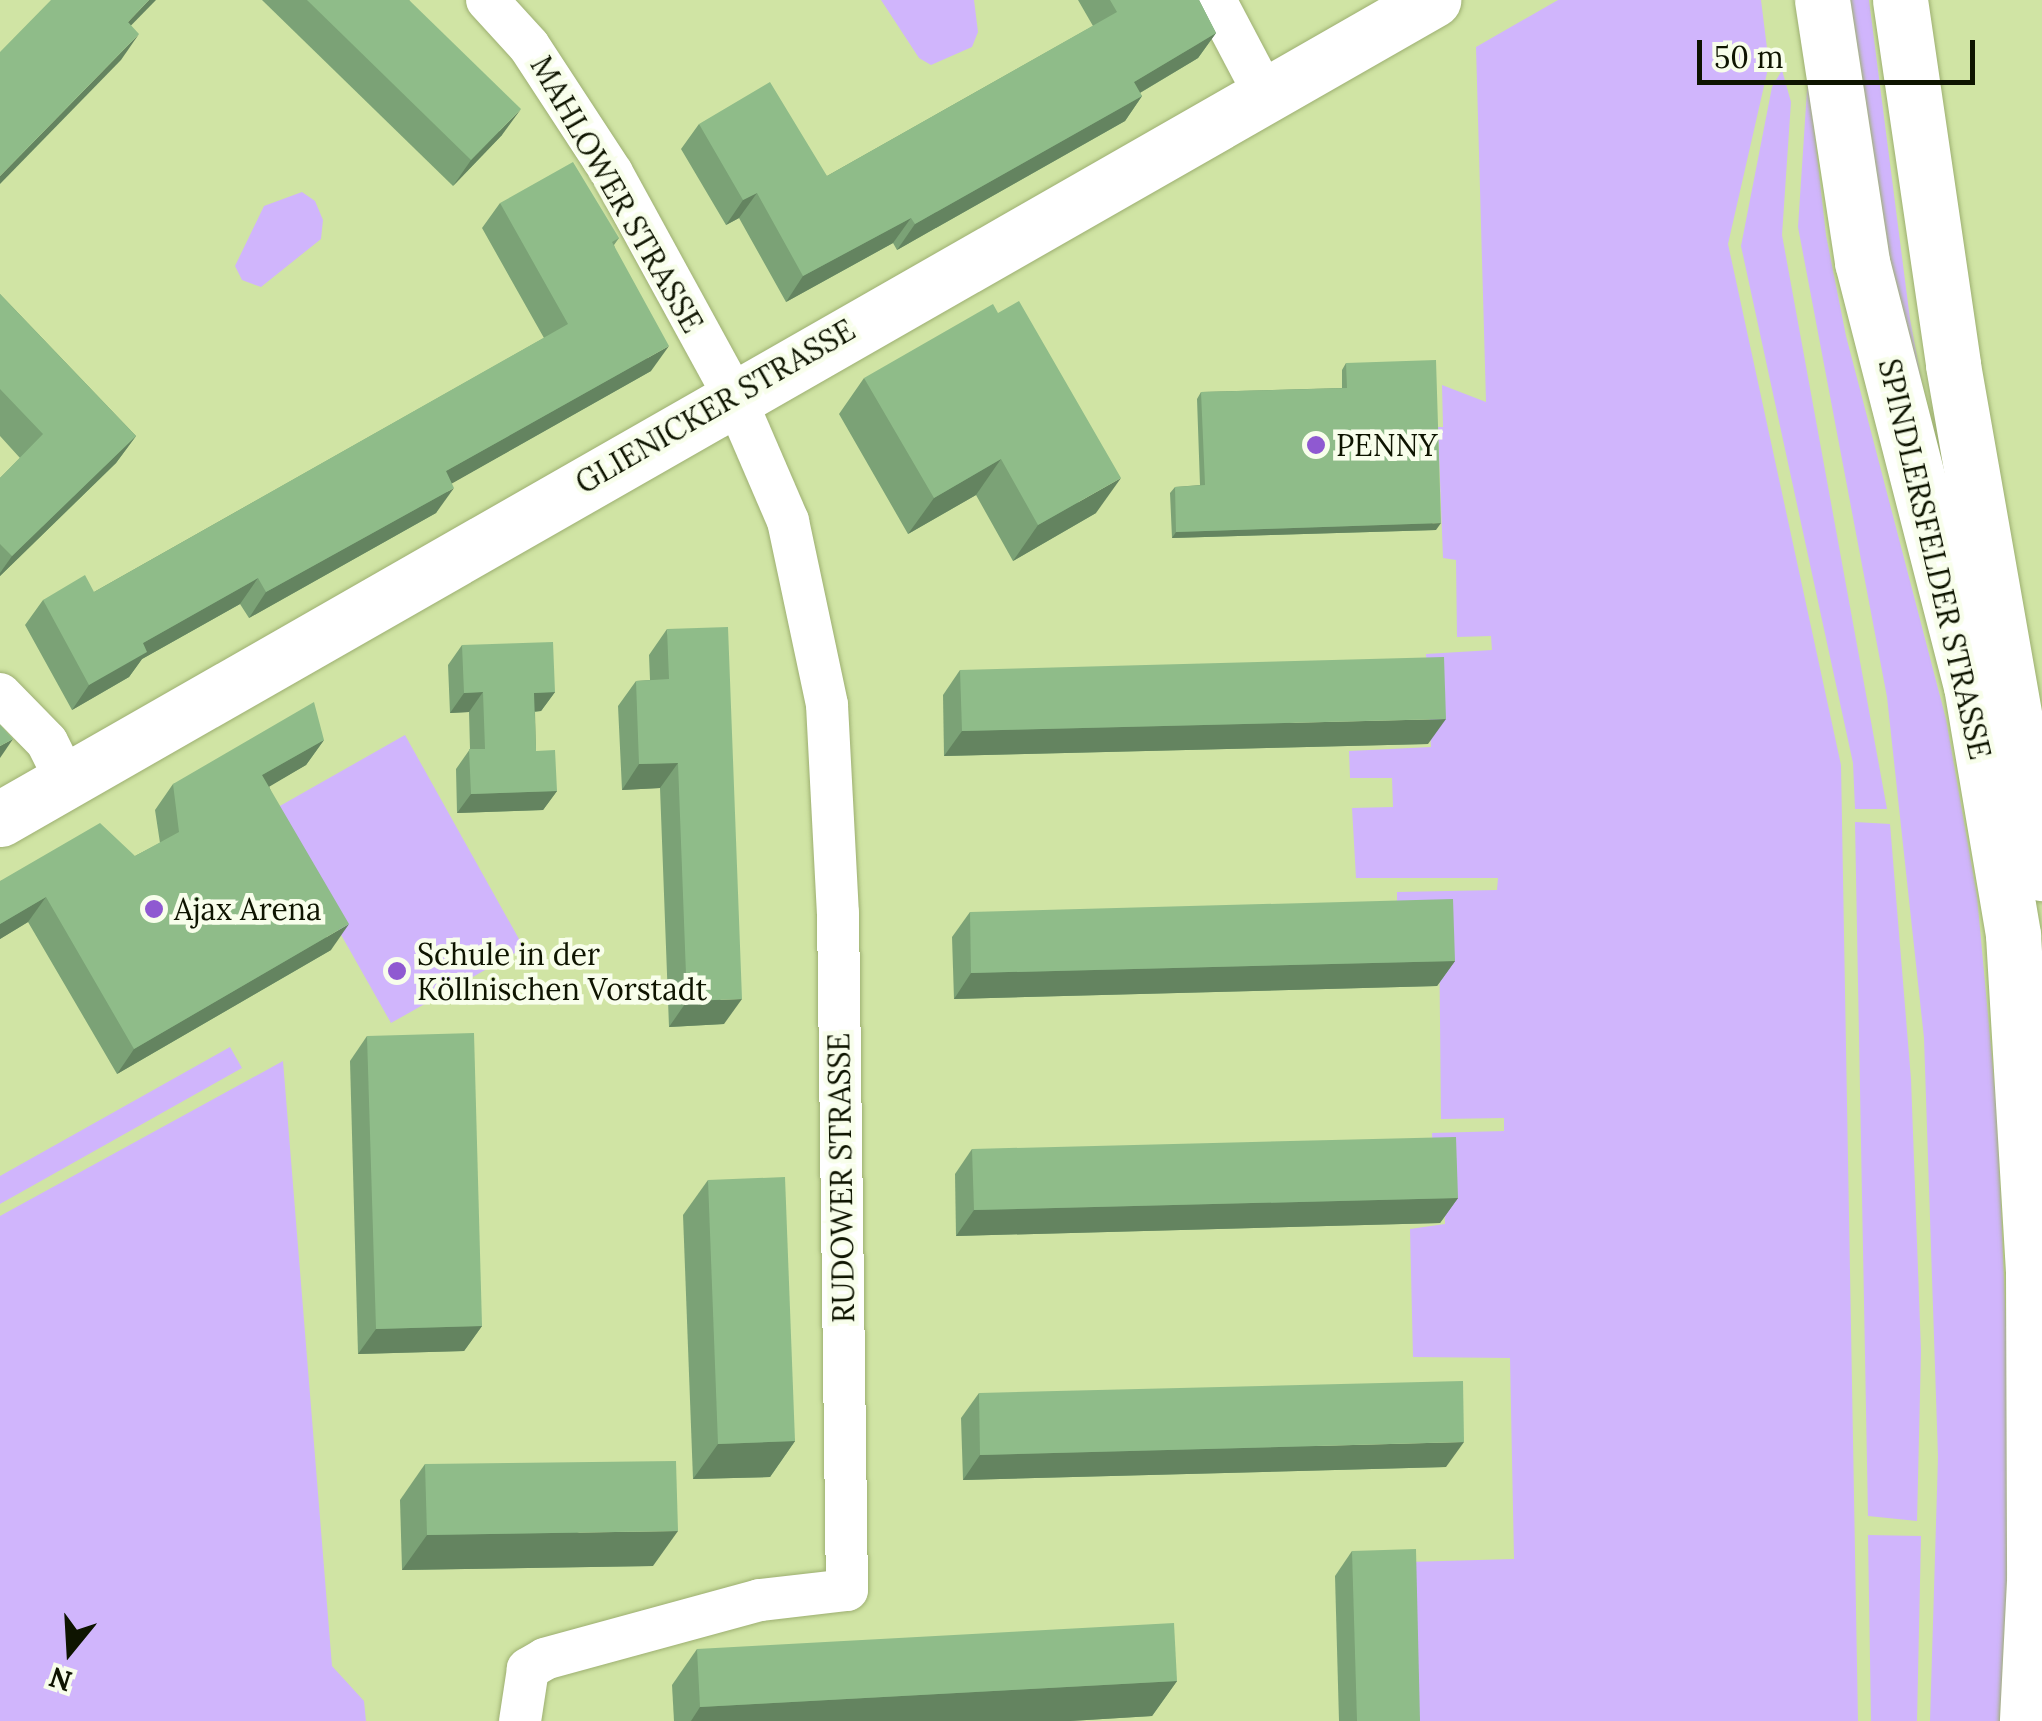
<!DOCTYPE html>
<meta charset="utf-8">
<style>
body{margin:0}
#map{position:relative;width:2042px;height:1721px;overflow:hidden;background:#d0e4a4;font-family:Lora,serif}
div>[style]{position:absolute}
.green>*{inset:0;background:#d0b5fc}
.roads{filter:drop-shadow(0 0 2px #9daf71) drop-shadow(0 0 2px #9daf71)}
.street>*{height:42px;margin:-21px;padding:0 21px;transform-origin:21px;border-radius:21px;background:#fff}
.secondary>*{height:55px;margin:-27.5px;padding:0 27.5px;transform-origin:27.5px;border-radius:27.5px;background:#fff}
.highway>*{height:55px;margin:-27.5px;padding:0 27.5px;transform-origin:27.5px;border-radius:27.5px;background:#fff}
.wall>*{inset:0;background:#7ba276}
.shaded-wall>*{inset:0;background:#648460}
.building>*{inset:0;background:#8fbc89}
.dots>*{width:28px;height:28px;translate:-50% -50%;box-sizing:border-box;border:5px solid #f8feeb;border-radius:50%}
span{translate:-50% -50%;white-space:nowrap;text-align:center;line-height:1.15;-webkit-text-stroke:9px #f8feeb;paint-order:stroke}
.street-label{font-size:30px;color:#0e1400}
.poi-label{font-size:30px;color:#0e1400}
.left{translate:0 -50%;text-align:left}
.north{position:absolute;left:20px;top:1601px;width:100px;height:100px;-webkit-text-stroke:8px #f8feeb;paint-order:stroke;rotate:198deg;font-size:28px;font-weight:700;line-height:40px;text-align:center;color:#0e1400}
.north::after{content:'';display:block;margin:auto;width:35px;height:45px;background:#0e1400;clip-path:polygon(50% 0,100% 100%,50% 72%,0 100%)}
.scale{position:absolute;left:1697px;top:40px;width:278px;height:45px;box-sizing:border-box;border:5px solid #0e1400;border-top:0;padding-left:12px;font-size:30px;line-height:35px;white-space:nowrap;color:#0e1400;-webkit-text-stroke:8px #f8feeb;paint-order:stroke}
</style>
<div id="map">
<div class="green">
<div style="clip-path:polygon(881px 0,974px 0,978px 32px,972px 47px,931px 65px,919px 58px)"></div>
<div style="clip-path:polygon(1558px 0,1761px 0,1769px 64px,1728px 244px,1841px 765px,1858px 1721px,1410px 1721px,1407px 1562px,1514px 1559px,1510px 1358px,1413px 1357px,1410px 1229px,1445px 1224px,1443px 1161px,1433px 1160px,1432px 1133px,1504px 1131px,1504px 1118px,1441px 1119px,1439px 922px,1397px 922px,1397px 892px,1497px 890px,1498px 878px,1356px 878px,1352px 808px,1393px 807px,1392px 778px,1350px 778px,1349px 751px,1431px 747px,1426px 654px,1492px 650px,1491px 636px,1457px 637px,1456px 560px,1443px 558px,1438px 427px,1443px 427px,1442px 385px,1486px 402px,1476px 47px)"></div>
<div style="clip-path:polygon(1843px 0,1869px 0,1910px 319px,1938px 468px,1898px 331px)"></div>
<div style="clip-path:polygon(1782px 70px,1791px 102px,1782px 235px,1887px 809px,1855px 809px,1853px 763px,1741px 246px,1772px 87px)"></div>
<div style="clip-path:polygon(1808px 75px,1826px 235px,1846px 336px,1946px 719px,1977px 896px,1997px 1112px,2014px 1515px,2006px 1721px,1930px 1721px,1938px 1457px,1924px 1038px,1887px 697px,1798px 227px)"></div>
<div style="clip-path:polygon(302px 192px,315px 201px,323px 220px,321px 239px,261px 287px,242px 280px,235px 266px,264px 206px)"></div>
<div style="clip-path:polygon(405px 735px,524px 948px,391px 1023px,271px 811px)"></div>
<div style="clip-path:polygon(1855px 822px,1890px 824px,1911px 1079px,1921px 1351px,1917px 1521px,1868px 1516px)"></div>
<div style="clip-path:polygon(230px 1047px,242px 1068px,0 1204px,0 1176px)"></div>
<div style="clip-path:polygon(283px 1061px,332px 1666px,364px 1701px,366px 1721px,0 1721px,0 1216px)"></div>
<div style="clip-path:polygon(1868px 1535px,1921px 1536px,1917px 1721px,1871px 1721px)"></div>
</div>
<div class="roads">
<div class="street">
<div style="left:487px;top:0;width:62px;rotate:47.6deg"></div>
<div style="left:529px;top:46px;width:152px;rotate:56.8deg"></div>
<div style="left:612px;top:173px;width:256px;rotate:61.3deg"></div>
<div style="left:735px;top:398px;width:134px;rotate:66.7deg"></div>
<div style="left:788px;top:521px;width:188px;rotate:78deg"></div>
<div style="left:827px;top:705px;width:208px;rotate:87deg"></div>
<div style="left:838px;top:913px;width:677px;rotate:89.24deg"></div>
<div style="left:847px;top:1590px;width:88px;rotate:173.4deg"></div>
<div style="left:760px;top:1600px;width:223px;rotate:164.7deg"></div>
<div style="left:545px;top:1659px;width:20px;rotate:150deg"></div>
<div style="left:528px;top:1669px;width:53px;rotate:98.7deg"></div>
<div style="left:1215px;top:0;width:105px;rotate:62.2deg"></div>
<div style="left:0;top:694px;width:67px;rotate:45.6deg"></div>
<div style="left:47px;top:742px;width:42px;rotate:63.4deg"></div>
</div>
<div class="secondary">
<div style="left:0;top:819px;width:1651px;rotate:-29.75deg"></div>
</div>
<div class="highway">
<div style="left:1822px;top:0;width:265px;rotate:81.3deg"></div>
<div style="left:1862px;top:262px;width:438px;rotate:75.6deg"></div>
<div style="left:1971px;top:686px;width:253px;rotate:80.4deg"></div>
<div style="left:2013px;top:935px;width:338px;rotate:86.6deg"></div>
<div style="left:2033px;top:1272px;width:309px;rotate:89.8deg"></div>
<div style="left:2034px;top:1581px;width:140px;rotate:92.9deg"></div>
<div style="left:1900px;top:0;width:369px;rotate:81.7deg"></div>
<div style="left:1953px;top:365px;width:516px;rotate:80.06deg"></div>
</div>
</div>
<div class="wall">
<div style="clip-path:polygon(262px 0,409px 0,502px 135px,453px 186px)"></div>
<div style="clip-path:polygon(1078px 0,1199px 0,1216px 33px,1198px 58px,1140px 93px,1142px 96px,1125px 121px,897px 250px,893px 243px,786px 302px,739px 218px,726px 225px,681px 149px,699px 124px,827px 176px,1093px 26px)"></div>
<div style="clip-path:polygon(500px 203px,619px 238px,614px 245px,651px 371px,452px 483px,436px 513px,249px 618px,240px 604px,142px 659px,129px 677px,72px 710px,25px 625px,43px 600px,94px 592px,544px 338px,482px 228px)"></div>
<div style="clip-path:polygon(0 294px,136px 436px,116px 463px,0 576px,0 478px,20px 458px,0 436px)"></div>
<div style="clip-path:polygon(1346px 363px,1436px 530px,1172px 538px,1170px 493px,1175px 487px,1200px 485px,1197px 399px,1201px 392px,1342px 388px,1342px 370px)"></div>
<div style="clip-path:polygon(864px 378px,1096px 513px,1013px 561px,976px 495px,908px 534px,839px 414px)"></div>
<div style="clip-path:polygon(667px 629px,724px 1024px,669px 1027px,660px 788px,622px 790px,618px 706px,636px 681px,650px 680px,649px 655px)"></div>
<div style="clip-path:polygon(462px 645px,555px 692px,541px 711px,535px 712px,536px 751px,557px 791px,543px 810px,457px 813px,456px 769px,470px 749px,469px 712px,450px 713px,448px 665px)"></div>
<div style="clip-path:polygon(960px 670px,1428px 744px,944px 756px,943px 695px)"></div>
<div style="clip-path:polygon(324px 740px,306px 765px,269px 786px,331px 950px,117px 1074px,28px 922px,0 939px,0 881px,135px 856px,160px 843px,155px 810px,173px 784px)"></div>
<div style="clip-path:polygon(970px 912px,1455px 961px,1437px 986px,954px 999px,952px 937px)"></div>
<div style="clip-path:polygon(367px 1036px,482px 1326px,464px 1351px,358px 1354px,350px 1061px)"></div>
<div style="clip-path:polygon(972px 1149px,1458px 1198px,1440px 1223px,956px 1236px,955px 1174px)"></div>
<div style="clip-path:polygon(708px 1180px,795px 1441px,770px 1477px,693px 1479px,683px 1215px)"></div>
<div style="clip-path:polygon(979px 1393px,1446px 1467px,963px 1480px,961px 1418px)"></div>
<div style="clip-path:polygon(425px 1464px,653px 1566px,402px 1570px,400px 1500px)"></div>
<div style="clip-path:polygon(1352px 1551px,1420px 1721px,1339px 1721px,1335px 1576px)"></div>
<div style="clip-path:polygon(697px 1649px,1177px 1681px,1152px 1716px,1070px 1721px,674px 1721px,672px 1685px)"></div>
</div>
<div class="shaded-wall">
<div style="clip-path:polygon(149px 0,156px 0,109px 48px,128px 22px)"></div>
<div style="clip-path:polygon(1216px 33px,1198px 58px,1116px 107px,1134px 82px)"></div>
<div style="clip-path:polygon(139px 34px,121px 60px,0 184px,0 176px)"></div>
<div style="clip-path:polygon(1142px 96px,1125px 121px,897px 250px,915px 224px)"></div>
<div style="clip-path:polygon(521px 109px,502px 135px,453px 186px,471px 160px)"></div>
<div style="clip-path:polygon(757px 193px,739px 218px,726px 225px,743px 200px)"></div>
<div style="clip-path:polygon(911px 218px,893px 243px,786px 302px,803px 276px)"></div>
<div style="clip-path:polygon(669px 346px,651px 371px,428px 497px,446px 471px)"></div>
<div style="clip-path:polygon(136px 436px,116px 463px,0 576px,0 573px,12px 556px)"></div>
<div style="clip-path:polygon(1001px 459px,976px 495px,908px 534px,934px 498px)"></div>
<div style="clip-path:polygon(1121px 478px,1096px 513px,1013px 561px,1038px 525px)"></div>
<div style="clip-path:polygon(454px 488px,436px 513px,249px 618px,266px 592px)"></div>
<div style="clip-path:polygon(1441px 523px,1436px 530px,1172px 538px,1176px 532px)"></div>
<div style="clip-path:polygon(258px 578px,240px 604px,142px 659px,129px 677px,72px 710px,89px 685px,143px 643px)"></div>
<div style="clip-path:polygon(483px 692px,469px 712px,450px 713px,464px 693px)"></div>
<div style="clip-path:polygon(555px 692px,541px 711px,520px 712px,534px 693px)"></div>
<div style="clip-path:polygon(1446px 719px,1428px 744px,944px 756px,962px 731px)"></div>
<div style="clip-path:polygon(13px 739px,0 758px,0 746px)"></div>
<div style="clip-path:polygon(324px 740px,306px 765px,245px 801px,262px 775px)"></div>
<div style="clip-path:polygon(678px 763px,660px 788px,622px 790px,639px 764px)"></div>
<div style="clip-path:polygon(557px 791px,543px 810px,457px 813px,471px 794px)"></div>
<div style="clip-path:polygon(46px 897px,28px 922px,0 939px,0 924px)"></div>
<div style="clip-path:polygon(349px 924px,331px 950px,117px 1074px,134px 1049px)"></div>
<div style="clip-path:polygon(1455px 961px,1437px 986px,954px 999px,971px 973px)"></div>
<div style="clip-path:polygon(742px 999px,724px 1024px,669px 1027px,687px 1001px)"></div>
<div style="clip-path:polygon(1458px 1198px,1440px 1223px,956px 1236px,974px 1210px)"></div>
<div style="clip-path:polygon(482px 1326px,464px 1351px,358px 1354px,376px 1329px)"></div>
<div style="clip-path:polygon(795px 1441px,770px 1477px,693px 1479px,718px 1444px)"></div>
<div style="clip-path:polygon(1464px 1442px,1446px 1467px,963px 1480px,980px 1455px)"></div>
<div style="clip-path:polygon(678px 1531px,653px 1566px,402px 1570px,427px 1535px)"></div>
<div style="clip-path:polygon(1177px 1681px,1152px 1716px,1070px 1721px,691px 1721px,700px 1707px)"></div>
</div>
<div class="building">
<div style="clip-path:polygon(51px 0,149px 0,128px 22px,139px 34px,0 176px,0 52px)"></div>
<div style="clip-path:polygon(307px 0,409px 0,521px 109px,471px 160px)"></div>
<div style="clip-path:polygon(1110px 0,1199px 0,1216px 33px,1134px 82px,1142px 96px,915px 224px,911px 218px,803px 276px,757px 193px,743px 200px,699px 124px,770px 82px,827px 176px,1117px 12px)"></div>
<div style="clip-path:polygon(573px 162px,619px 238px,612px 242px,669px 346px,446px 471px,454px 488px,266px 592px,258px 578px,143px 643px,147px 652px,89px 685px,43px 600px,85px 575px,94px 592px,568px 324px,500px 203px)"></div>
<div style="clip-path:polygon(0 294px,136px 436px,12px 556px,0 544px,0 478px,43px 434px,0 389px)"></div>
<div style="clip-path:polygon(1019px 301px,1121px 478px,1038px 525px,1001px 459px,934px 498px,864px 378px,993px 304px,998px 313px)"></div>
<div style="clip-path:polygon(1436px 360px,1441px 523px,1176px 532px,1175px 487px,1205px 485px,1201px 392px,1347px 388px,1346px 363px)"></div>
<div style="clip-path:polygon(728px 627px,742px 999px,687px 1001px,678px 763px,639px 764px,636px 681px,669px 679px,667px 629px)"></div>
<div style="clip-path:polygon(553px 642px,555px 692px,534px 693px,536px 751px,555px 750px,557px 791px,471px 794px,469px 749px,485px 749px,483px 692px,464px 693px,462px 645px)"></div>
<div style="clip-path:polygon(1444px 657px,1446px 719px,962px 731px,960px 670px)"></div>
<div style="clip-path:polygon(314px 702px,324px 740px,262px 775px,349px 924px,134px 1049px,46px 897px,0 924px,0 881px,100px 823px,135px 856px,179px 832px,173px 784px)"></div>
<div style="clip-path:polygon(0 725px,13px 739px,0 746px)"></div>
<div style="clip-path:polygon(1453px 899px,1455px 961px,971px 973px,970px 912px)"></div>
<div style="clip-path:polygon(474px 1033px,482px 1326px,376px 1329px,367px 1036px)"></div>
<div style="clip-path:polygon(1456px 1137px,1458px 1198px,974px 1210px,972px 1149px)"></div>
<div style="clip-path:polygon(785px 1177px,795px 1441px,718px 1444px,708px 1180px)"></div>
<div style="clip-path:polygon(1463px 1381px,1464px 1442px,980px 1455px,979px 1393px)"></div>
<div style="clip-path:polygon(676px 1461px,678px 1531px,427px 1535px,425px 1464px)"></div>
<div style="clip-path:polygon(1416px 1549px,1420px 1721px,1357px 1721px,1352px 1551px)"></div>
<div style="clip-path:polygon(1174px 1623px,1177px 1681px,700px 1707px,697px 1649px)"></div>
</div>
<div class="dots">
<div style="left:1316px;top:445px;background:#8f59d1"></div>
<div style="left:154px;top:909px;background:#8f59d1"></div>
<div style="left:397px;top:971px;background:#8f59d1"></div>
</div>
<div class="street-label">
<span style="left:617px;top:194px;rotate:60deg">MAHLOWER STRASSE</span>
<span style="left:715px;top:406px;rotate:-30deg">GLIENICKER STRASSE</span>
<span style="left:1935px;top:559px;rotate:77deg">SPINDLERSFELDER STRASSE</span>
<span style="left:841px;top:1178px;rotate:-91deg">RUDOWER STRASSE</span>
</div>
<div class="poi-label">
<span class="left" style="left:1336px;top:445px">PENNY</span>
<span class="left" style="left:174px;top:909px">Ajax Arena</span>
<span class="left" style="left:417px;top:971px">Schule in der<br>Köllnischen Vorstadt</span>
</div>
<div class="north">N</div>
<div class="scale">50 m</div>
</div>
